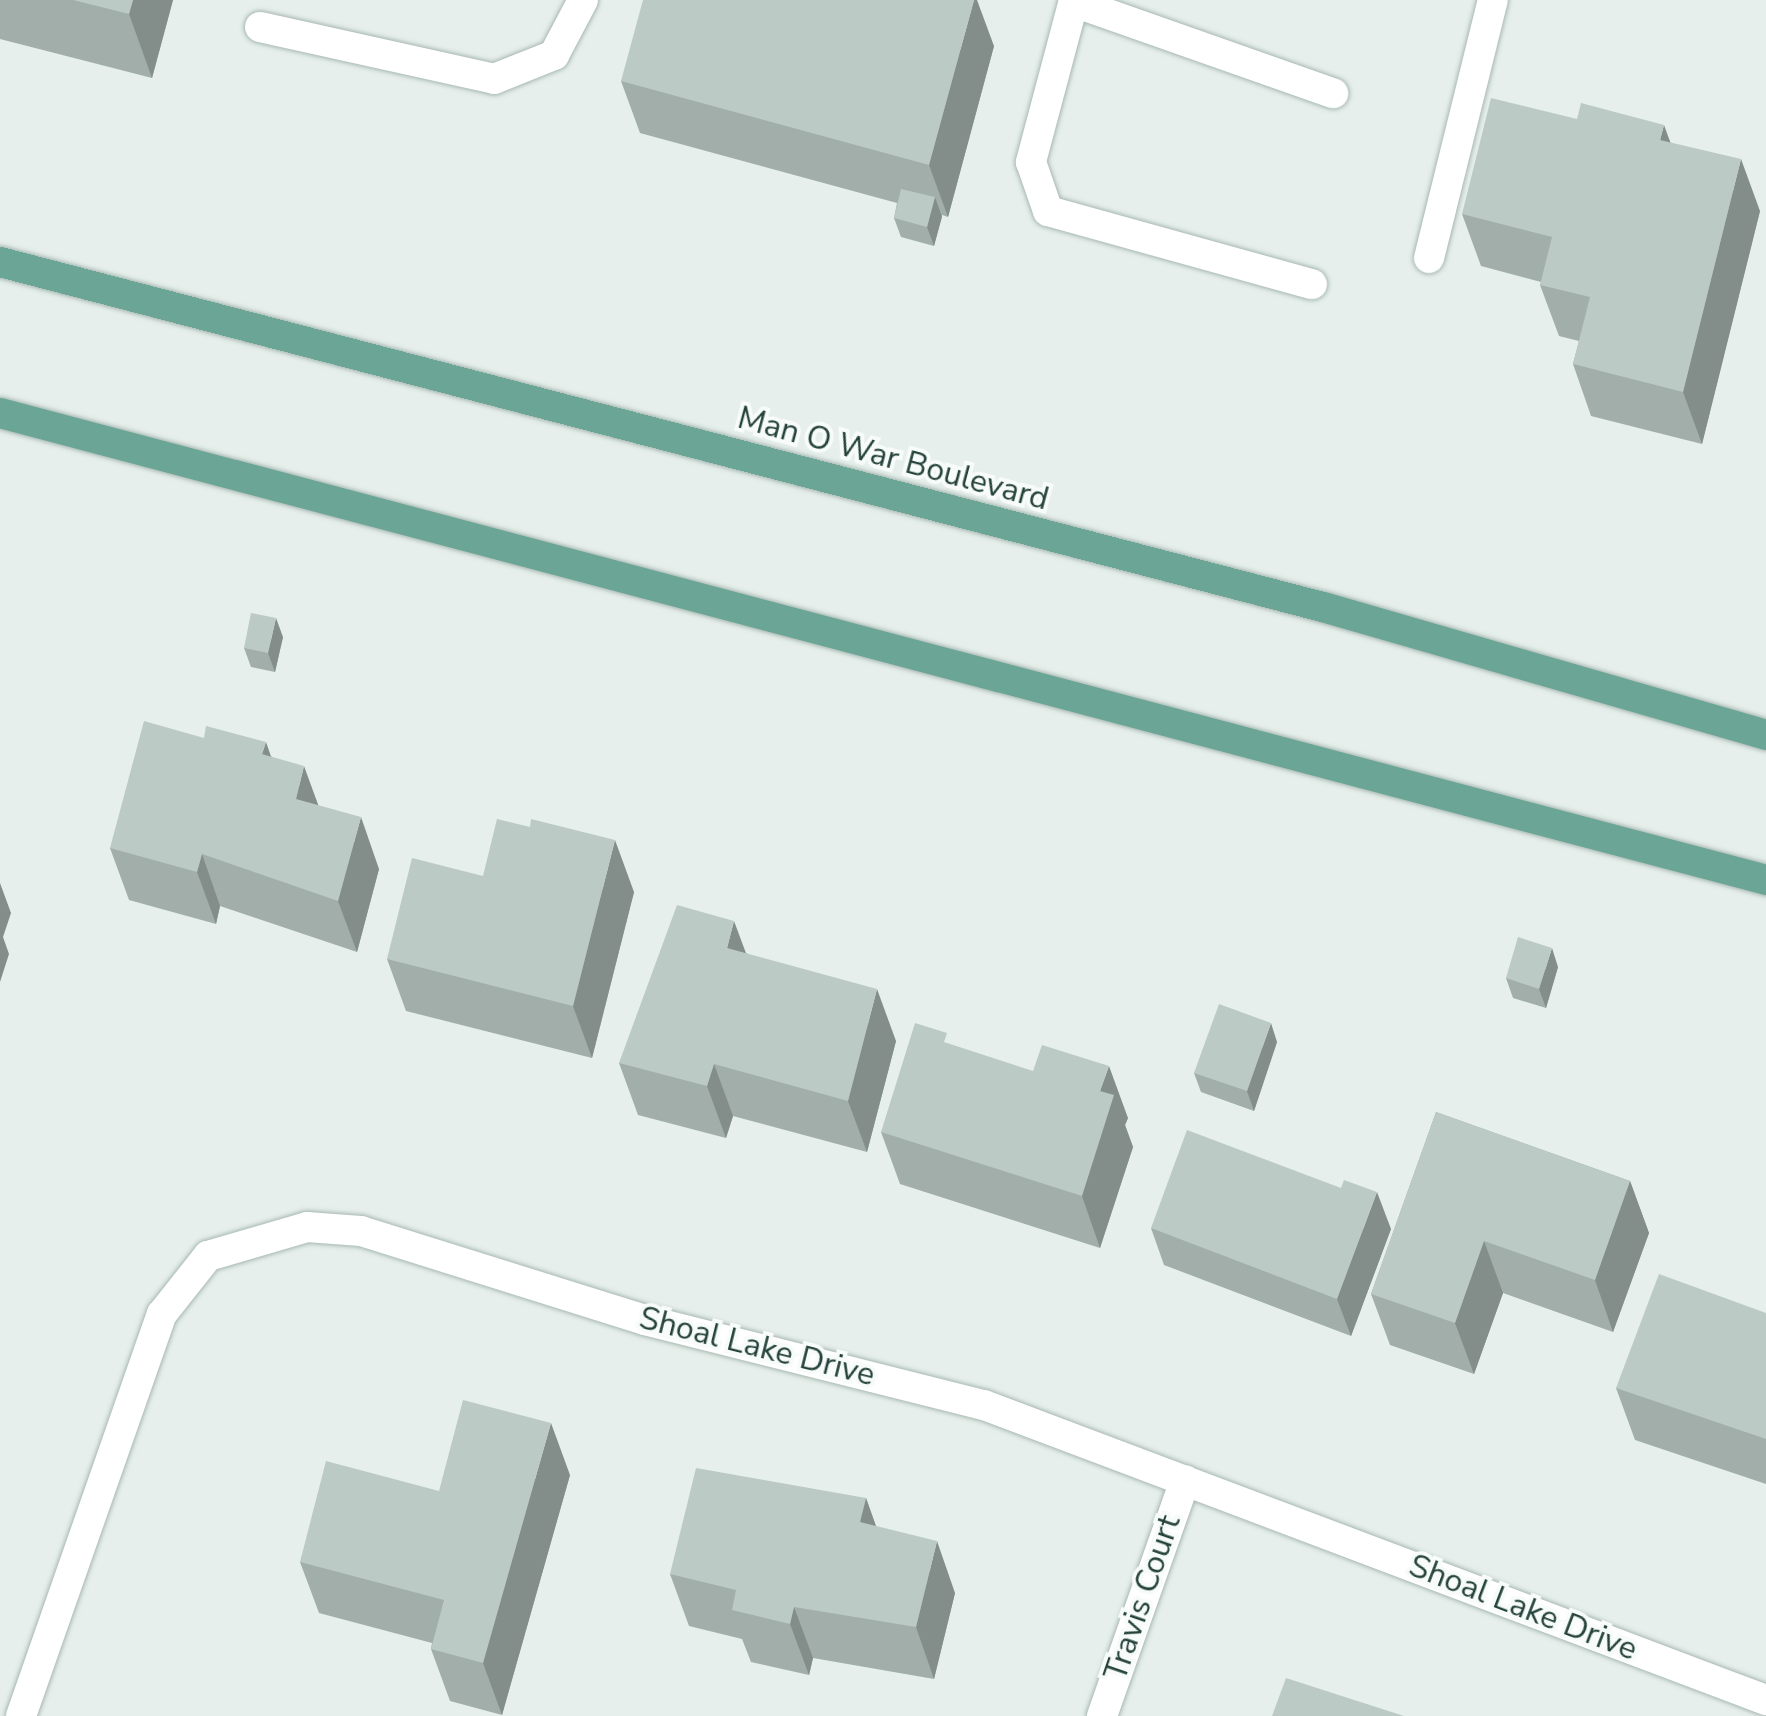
<!DOCTYPE html>
<style>
body{margin:0}
#map{position:relative;width:1766px;height:1716px;overflow:hidden;background:#e6efeb;font-family:"Nunito Sans",sans-serif}
div>[style]{position:absolute}
.roads{filter:drop-shadow(0 0 2px #a8b8b2) drop-shadow(0 0 2px #a8b8b2)}
.lane>*{height:30px;margin:-15px;padding:0 15px;transform-origin:15px;border-radius:15px;background:#fff}
.street>*{height:30px;margin:-15px;padding:0 15px;transform-origin:15px;border-radius:15px;background:#fff}
.primary>*{height:30px;margin:-15px;padding:0 15px;transform-origin:15px;border-radius:15px;background:#6aa596}
.wall>*{inset:0;background:#a1aea9}
.shaded-wall>*{inset:0;background:#838d89}
.building>*{inset:0;background:#bbcac4}
span{translate:-50% -50%;white-space:nowrap;text-align:center;line-height:1.15;-webkit-text-stroke:8px #f7fbf9;paint-order:stroke}
.street-label{font-size:32px;color:#24423a}
</style>
<div id="map">
<div class="roads">
<div class="lane">
<div style="left:1074px;top:0;width:168px;rotate:104.9deg"></div>
<div style="left:1031px;top:162px;width:52px;rotate:70.9deg"></div>
<div style="left:1048px;top:211px;width:274px;rotate:15.5deg"></div>
<div style="left:1074px;top:2px;width:275px;rotate:19.4deg"></div>
<div style="left:260px;top:27px;width:240px;rotate:12.5deg"></div>
<div style="left:494px;top:79px;width:65px;rotate:-21.8deg"></div>
<div style="left:554px;top:55px;width:62px;rotate:-62.2deg"></div>
<div style="left:1429px;top:258px;width:266px;rotate:-76.1deg"></div>
</div>
<div class="street">
<div style="left:21px;top:1716px;width:426px;rotate:-70.7deg"></div>
<div style="left:162px;top:1314px;width:74px;rotate:-51.6deg"></div>
<div style="left:208px;top:1256px;width:103px;rotate:-16.3deg"></div>
<div style="left:307px;top:1227px;width:54px;rotate:4.2deg"></div>
<div style="left:361px;top:1231px;width:298px;rotate:17.4deg"></div>
<div style="left:645px;top:1320px;width:349px;rotate:14.1deg"></div>
<div style="left:984px;top:1405px;width:836px;rotate:20.67deg"></div>
<div style="left:1102px;top:1716px;width:250px;rotate:-70.6deg"></div>
</div>
<div class="primary">
<div style="left:0;top:262px;width:1367px;rotate:14.62deg"></div>
<div style="left:1323px;top:607px;width:461px;rotate:16.1deg"></div>
<div style="left:0;top:413px;width:1827px;rotate:14.81deg"></div>
</div>
</div>
<div class="wall">
<div style="clip-path:polygon(0 0,173px 0,152px 78px,0 39px)"></div>
<div style="clip-path:polygon(994px 46px,948px 217px,942px 215px,934px 246px,901px 237px,894px 218px,897px 203px,640px 133px,621px 81px)"></div>
<div style="clip-path:polygon(1670px 142px,1760px 211px,1702px 444px,1591px 416px,1573px 364px,1579px 341px,1559px 336px,1540px 285px,1541px 282px,1481px 266px,1462px 214px)"></div>
<div style="clip-path:polygon(283px 637px,275px 672px,251px 667px,244px 648px)"></div>
<div style="clip-path:polygon(271px 756px,379px 869px,357px 952px,220px 906px,216px 924px,129px 900px,110px 848px)"></div>
<div style="clip-path:polygon(483px 876px,634px 892px,592px 1058px,406px 1011px,387px 959px)"></div>
<div style="clip-path:polygon(746px 953px,896px 1041px,867px 1152px,733px 1116px,726px 1138px,638px 1115px,619px 1063px)"></div>
<div style="clip-path:polygon(1558px 967px,1546px 1008px,1513px 998px,1506px 978px)"></div>
<div style="clip-path:polygon(1277px 1042px,1254px 1111px,1201px 1092px,1194px 1073px)"></div>
<div style="clip-path:polygon(952px 1045px,1128px 1118px,1125px 1125px,1133px 1147px,1100px 1248px,900px 1184px,881px 1132px)"></div>
<div style="clip-path:polygon(1436px 1112px,1630px 1181px,1649px 1233px,1613px 1332px,1503px 1293px,1474px 1374px,1390px 1345px,1371px 1294px)"></div>
<div style="clip-path:polygon(1151px 1228px,1391px 1229px,1351px 1336px,1164px 1265px)"></div>
<div style="clip-path:polygon(1766px 1313px,1766px 1484px,1635px 1440px,1616px 1388px)"></div>
<div style="clip-path:polygon(570px 1475px,502px 1715px,450px 1701px,431px 1649px,432px 1643px,319px 1613px,300px 1562px,439px 1491px)"></div>
<div style="clip-path:polygon(866px 1498px,876px 1526px,955px 1593px,934px 1679px,813px 1658px,809px 1675px,751px 1662px,742px 1639px,689px 1626px,670px 1574px)"></div>
</div>
<div class="shaded-wall">
<div style="clip-path:polygon(133px 0,173px 0,152px 78px,129px 14px)"></div>
<div style="clip-path:polygon(974px 0,977px 0,994px 46px,948px 217px,929px 165px)"></div>
<div style="clip-path:polygon(1664px 125px,1683px 177px,1660px 140px)"></div>
<div style="clip-path:polygon(1741px 159px,1760px 211px,1702px 444px,1683px 392px)"></div>
<div style="clip-path:polygon(935px 197px,942px 217px,934px 246px,927px 227px)"></div>
<div style="clip-path:polygon(276px 618px,283px 637px,275px 672px,268px 653px)"></div>
<div style="clip-path:polygon(266px 742px,284px 794px,262px 754px)"></div>
<div style="clip-path:polygon(304px 766px,323px 818px,296px 799px)"></div>
<div style="clip-path:polygon(361px 817px,379px 869px,357px 952px,338px 901px)"></div>
<div style="clip-path:polygon(615px 840px,634px 892px,592px 1058px,573px 1006px)"></div>
<div style="clip-path:polygon(202px 854px,220px 906px,216px 924px,197px 872px)"></div>
<div style="clip-path:polygon(0 883px,11px 913px,3px 937px,9px 954px,0 982px)"></div>
<div style="clip-path:polygon(734px 921px,753px 972px,727px 948px)"></div>
<div style="clip-path:polygon(1552px 948px,1558px 967px,1546px 1008px,1539px 989px)"></div>
<div style="clip-path:polygon(877px 989px,896px 1041px,867px 1152px,848px 1101px)"></div>
<div style="clip-path:polygon(1271px 1023px,1277px 1042px,1254px 1111px,1247px 1091px)"></div>
<div style="clip-path:polygon(714px 1064px,733px 1116px,726px 1138px,707px 1086px)"></div>
<div style="clip-path:polygon(1109px 1066px,1128px 1118px,1125px 1125px,1133px 1147px,1100px 1248px,1082px 1196px,1100px 1091px)"></div>
<div style="clip-path:polygon(1630px 1181px,1649px 1233px,1613px 1332px,1595px 1280px)"></div>
<div style="clip-path:polygon(1377px 1192px,1391px 1229px,1351px 1336px,1337px 1299px)"></div>
<div style="clip-path:polygon(1484px 1241px,1503px 1293px,1474px 1374px,1455px 1323px)"></div>
<div style="clip-path:polygon(551px 1423px,570px 1475px,502px 1715px,483px 1663px)"></div>
<div style="clip-path:polygon(866px 1498px,884px 1549px,860px 1522px)"></div>
<div style="clip-path:polygon(937px 1541px,955px 1593px,934px 1679px,916px 1627px)"></div>
<div style="clip-path:polygon(794px 1607px,813px 1658px,809px 1675px,790px 1624px)"></div>
</div>
<div class="building">
<div style="clip-path:polygon(73px 0,133px 0,129px 14px)"></div>
<div style="clip-path:polygon(643px 0,974px 0,929px 165px,621px 81px)"></div>
<div style="clip-path:polygon(1491px 98px,1577px 119px,1581px 103px,1664px 125px,1660px 140px,1741px 159px,1683px 392px,1573px 364px,1590px 297px,1540px 285px,1552px 237px,1462px 214px)"></div>
<div style="clip-path:polygon(901px 189px,935px 197px,927px 227px,894px 218px)"></div>
<div style="clip-path:polygon(251px 613px,276px 618px,268px 653px,244px 648px)"></div>
<div style="clip-path:polygon(144px 721px,204px 738px,206px 726px,266px 742px,262px 754px,304px 766px,296px 799px,361px 817px,338px 901px,202px 854px,197px 872px,110px 848px)"></div>
<div style="clip-path:polygon(497px 819px,530px 827px,531px 819px,615px 840px,573px 1006px,387px 959px,412px 858px,483px 876px)"></div>
<div style="clip-path:polygon(677px 905px,734px 921px,727px 948px,877px 989px,848px 1101px,714px 1064px,707px 1086px,619px 1063px)"></div>
<div style="clip-path:polygon(1518px 937px,1552px 948px,1539px 989px,1506px 978px)"></div>
<div style="clip-path:polygon(1219px 1004px,1271px 1023px,1247px 1091px,1194px 1073px)"></div>
<div style="clip-path:polygon(915px 1023px,947px 1033px,944px 1042px,1033px 1071px,1042px 1045px,1109px 1066px,1100px 1091px,1114px 1095px,1082px 1196px,881px 1132px)"></div>
<div style="clip-path:polygon(1436px 1112px,1630px 1181px,1595px 1280px,1484px 1241px,1455px 1323px,1371px 1294px)"></div>
<div style="clip-path:polygon(1187px 1130px,1341px 1188px,1344px 1180px,1377px 1192px,1337px 1299px,1151px 1228px)"></div>
<div style="clip-path:polygon(1659px 1274px,1766px 1313px,1766px 1439px,1616px 1388px)"></div>
<div style="clip-path:polygon(463px 1400px,551px 1423px,483px 1663px,431px 1649px,444px 1600px,300px 1562px,326px 1461px,439px 1491px)"></div>
<div style="clip-path:polygon(696px 1468px,866px 1498px,860px 1522px,937px 1541px,916px 1627px,794px 1607px,790px 1624px,732px 1610px,736px 1590px,670px 1574px)"></div>
<div style="clip-path:polygon(1286px 1678px,1404px 1716px,1272px 1716px)"></div>
</div>
<div class="street-label">
<span style="left:893px;top:459px;rotate:15deg">Man O War Boulevard</span>
<span style="left:757px;top:1347px;rotate:14deg">Shoal Lake Drive</span>
<span style="left:1143px;top:1598px;rotate:-71deg">Travis Court</span>
<span style="left:1523px;top:1608px;rotate:21deg">Shoal Lake Drive</span>
</div>
</div>
